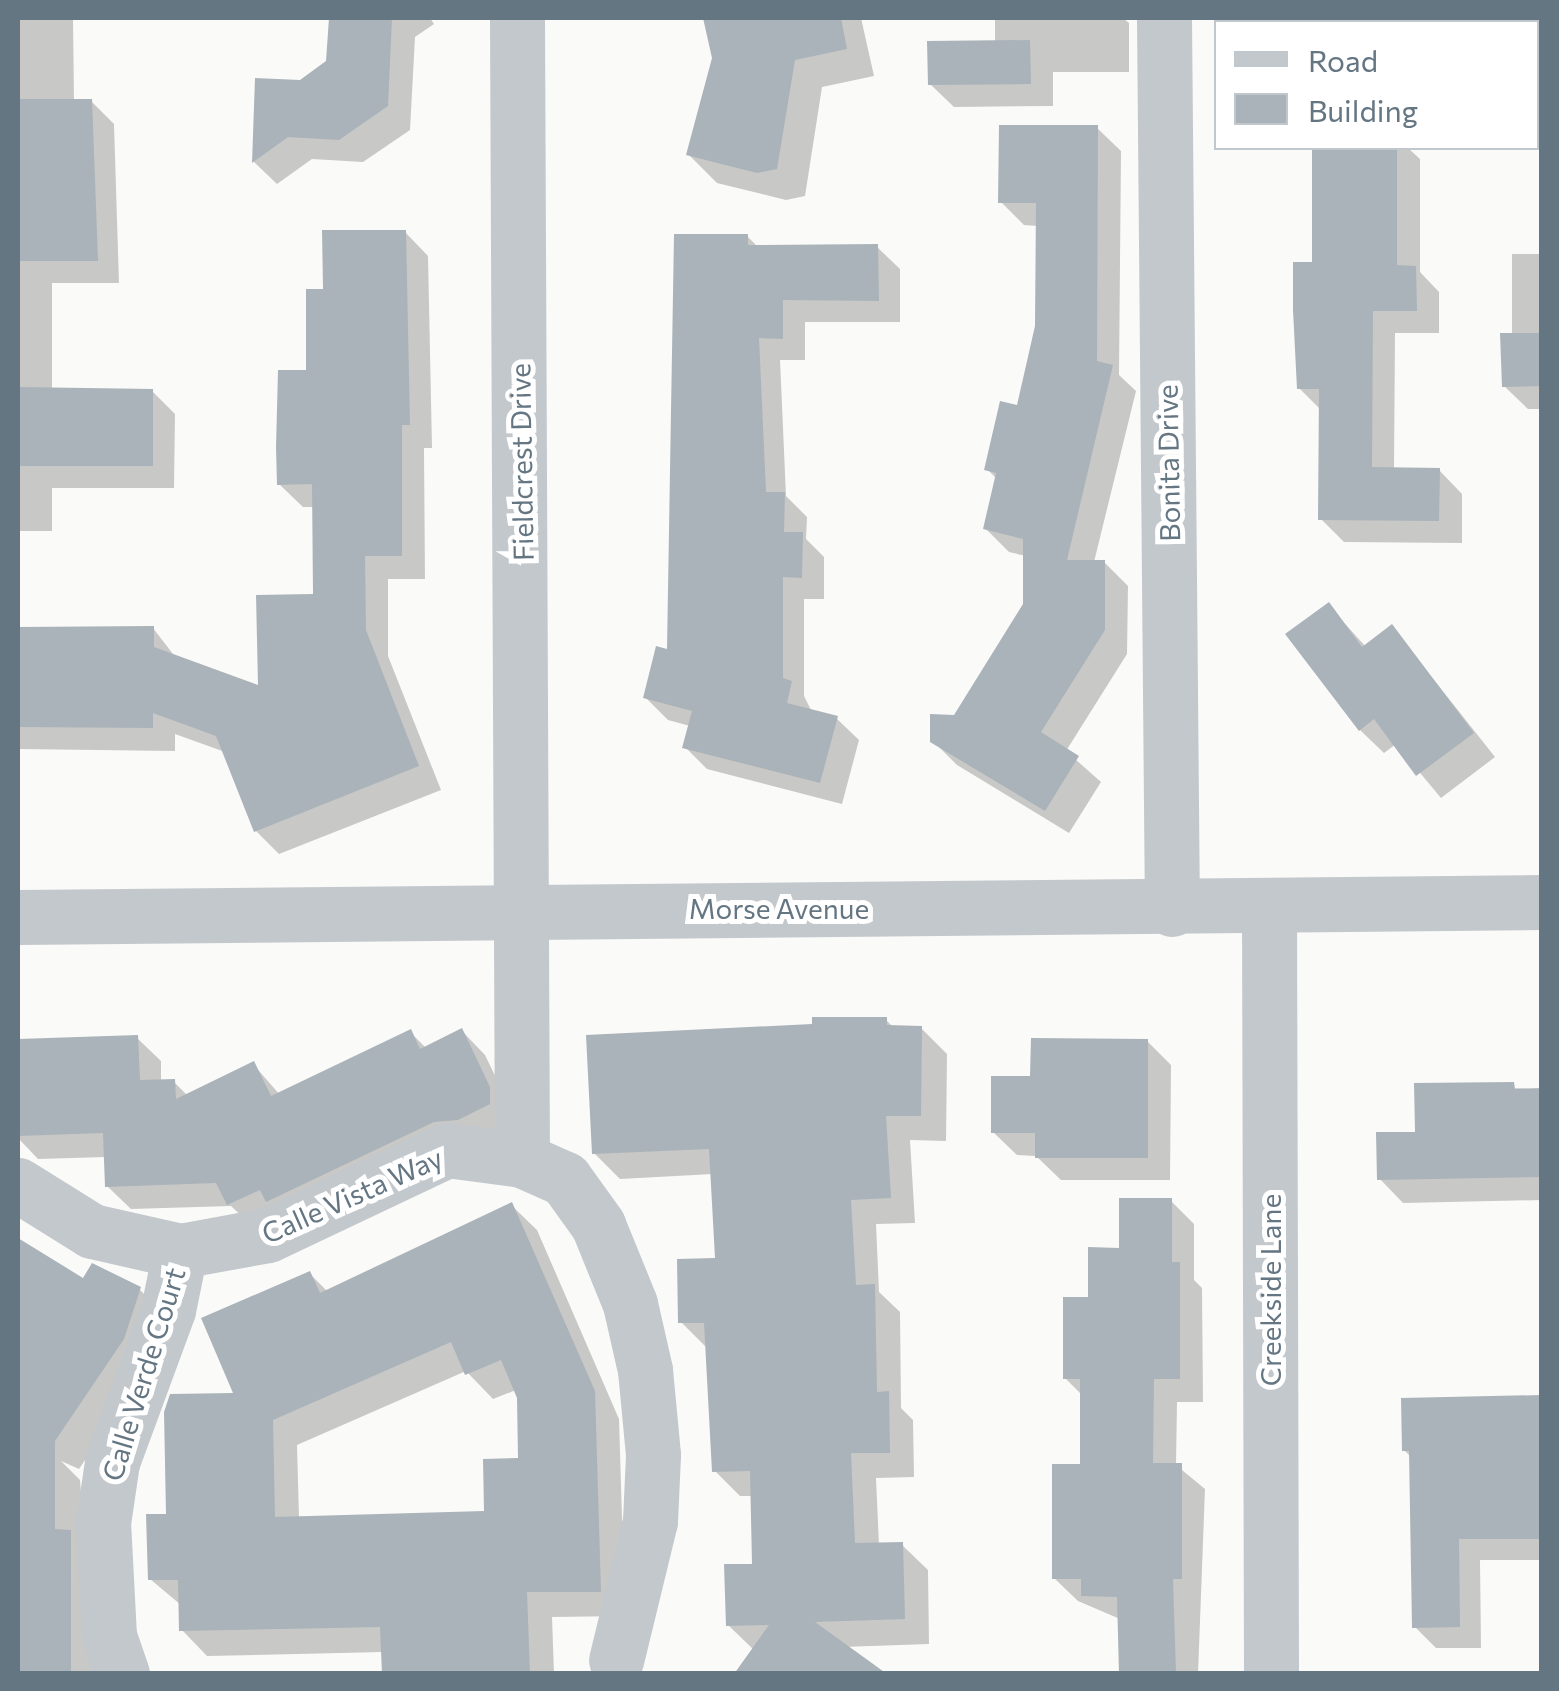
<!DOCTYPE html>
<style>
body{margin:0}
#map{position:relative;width:1559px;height:1691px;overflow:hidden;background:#fafaf8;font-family:Commissioner,sans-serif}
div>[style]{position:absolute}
.shadow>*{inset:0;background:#0003}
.building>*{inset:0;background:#aab3b9}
.minor>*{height:55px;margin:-27.5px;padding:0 27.5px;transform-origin:27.5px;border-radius:27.5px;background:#c3c8cc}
span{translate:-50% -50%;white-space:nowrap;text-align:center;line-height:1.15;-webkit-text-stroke:10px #fff;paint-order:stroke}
.street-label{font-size:28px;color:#657683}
.frame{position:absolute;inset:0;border:20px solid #657683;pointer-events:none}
.legend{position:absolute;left:1214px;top:20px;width:325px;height:130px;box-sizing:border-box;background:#fff;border:2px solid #c1c8cd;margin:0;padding:12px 18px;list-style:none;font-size:30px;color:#657683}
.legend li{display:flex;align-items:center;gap:20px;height:50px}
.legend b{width:50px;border:2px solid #c1c8cd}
</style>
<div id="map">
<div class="shadow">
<div style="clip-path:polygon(18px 18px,73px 19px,74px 101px,91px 101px,114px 124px,119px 283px,52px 283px,52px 390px,152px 391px,175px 414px,174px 488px,52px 488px,52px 531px,18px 531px)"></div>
<div style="clip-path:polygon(329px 18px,430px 18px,434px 24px,415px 37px,410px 130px,363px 162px,312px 159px,277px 184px,254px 162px,257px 80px,300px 82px,329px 62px)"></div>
<div style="clip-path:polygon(706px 18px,861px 18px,874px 76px,822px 87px,805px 196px,786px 200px,717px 183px,689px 155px,714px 58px)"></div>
<div style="clip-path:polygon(995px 18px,1123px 18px,1129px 23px,1129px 72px,1053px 72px,1053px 106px,954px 107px,930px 84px,995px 43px)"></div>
<div style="clip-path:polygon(1296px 18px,1395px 18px,1395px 22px,1296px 22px)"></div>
<div style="clip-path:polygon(1539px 121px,1542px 409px,1528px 409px,1504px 386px,1512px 336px,1512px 254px,1540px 254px)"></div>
<div style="clip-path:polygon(1097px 128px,1121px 151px,1119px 375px,1136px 391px,1094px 562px,1104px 562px,1128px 586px,1127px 654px,1066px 751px,1101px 782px,1069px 833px,957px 765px,933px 741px,956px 717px,1026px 605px,1026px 556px,1009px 552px,985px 528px,997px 479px,987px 469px,1019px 408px,1038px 326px,1038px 226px,1024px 225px,1001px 202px)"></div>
<div style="clip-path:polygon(1315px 148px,1408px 148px,1420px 159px,1420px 272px,1439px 292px,1439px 333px,1395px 333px,1394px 470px,1439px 470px,1462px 494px,1462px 543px,1344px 542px,1321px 519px,1321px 410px,1299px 388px,1314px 264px)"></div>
<div style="clip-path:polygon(405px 232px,428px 256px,432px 448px,424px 448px,425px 579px,388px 579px,388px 656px,441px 790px,279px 854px,256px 831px,225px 752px,175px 734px,175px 751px,18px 749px,18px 629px,153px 628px,176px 658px,260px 689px,316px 596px,315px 507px,303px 507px,279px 484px,326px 291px)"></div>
<div style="clip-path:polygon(747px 236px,758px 247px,877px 247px,900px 269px,900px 322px,805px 322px,805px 360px,780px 360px,786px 496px,807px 517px,806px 539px,824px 557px,824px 599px,804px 599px,804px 696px,812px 712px,836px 718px,859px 740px,842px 804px,707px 769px,685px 747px,690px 726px,668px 720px,646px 698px,670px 652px)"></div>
<div style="clip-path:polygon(1328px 605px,1366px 647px,1392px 627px,1495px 757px,1441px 798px,1396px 744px,1384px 753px,1360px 730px)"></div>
<div style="clip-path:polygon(886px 1020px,894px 1028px,921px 1028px,947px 1054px,946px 1141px,910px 1140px,915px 1223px,876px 1224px,879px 1292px,900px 1312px,901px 1408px,913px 1420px,914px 1477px,876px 1478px,879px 1545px,902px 1545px,928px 1570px,929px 1644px,754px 1650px,728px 1625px,754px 1566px,753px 1496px,740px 1496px,714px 1470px,708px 1349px,681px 1322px,717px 1261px,713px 1174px,620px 1179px,594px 1153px)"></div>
<div style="clip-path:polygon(462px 1031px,485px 1055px,513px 1113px,513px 1128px,253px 1227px,231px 1206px,131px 1209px,107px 1186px,106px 1157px,38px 1159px,18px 1138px,18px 1042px,137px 1038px,161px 1061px,161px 1082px,174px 1082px,188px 1096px,253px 1064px,280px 1095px,410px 1032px,426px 1048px)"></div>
<div style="clip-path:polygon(1147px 1041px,1171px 1065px,1170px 1180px,1061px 1180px,1036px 1156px,1017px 1155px,993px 1132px,1033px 1078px)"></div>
<div style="clip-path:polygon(1416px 1086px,1542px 1089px,1542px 1200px,1403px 1203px,1380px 1179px,1417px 1134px)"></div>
<div style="clip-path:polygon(1171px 1201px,1194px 1224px,1194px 1280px,1202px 1288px,1203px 1402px,1177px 1402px,1176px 1465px,1205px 1489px,1198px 1674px,1122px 1674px,1120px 1619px,1078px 1601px,1054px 1578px,1083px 1466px,1083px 1396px,1065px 1378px,1091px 1299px,1121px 1250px)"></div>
<div style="clip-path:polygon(evenodd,511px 1205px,537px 1230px,619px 1419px,625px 1616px,552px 1617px,554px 1674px,384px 1674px,383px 1652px,207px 1656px,182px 1630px,181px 1605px,150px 1579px,168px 1516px,310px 1274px,328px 1292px,511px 1205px,466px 1371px,493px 1399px,516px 1390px,519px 1398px,520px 1461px,486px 1514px,299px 1518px,297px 1445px,466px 1371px)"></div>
<div style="clip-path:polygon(18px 1241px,84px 1281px,139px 1289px,165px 1315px,149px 1365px,79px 1469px,61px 1461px,80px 1480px,95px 1674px,18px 1674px,18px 1454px,53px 1454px,18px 1433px)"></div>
<div style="clip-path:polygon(1542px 1398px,1542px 1560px,1480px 1560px,1481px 1648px,1436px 1648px,1414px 1626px,1411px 1457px,1404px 1450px)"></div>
</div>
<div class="building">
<div style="clip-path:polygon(329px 18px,392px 18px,388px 106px,339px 140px,288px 137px,252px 163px,255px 78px,300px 80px,326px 61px)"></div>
<div style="clip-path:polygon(703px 18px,841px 18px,847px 49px,795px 60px,777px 169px,757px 173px,686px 155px,712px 58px)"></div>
<div style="clip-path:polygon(1030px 40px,1031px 84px,928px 85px,927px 41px)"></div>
<div style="clip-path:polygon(18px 99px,92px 99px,98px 261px,18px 261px)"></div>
<div style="clip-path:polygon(999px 125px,1098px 125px,1097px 361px,1113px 365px,1067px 560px,1105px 560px,1105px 630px,1041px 732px,1079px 756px,1045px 811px,930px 742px,930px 714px,954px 715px,1023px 604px,1023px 539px,983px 529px,996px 473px,984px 470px,1000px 401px,1017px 405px,1035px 326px,1036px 203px,998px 203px)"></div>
<div style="clip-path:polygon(1312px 148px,1397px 148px,1397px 265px,1416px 266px,1417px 311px,1373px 311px,1372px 467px,1440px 468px,1439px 521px,1318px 520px,1319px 389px,1297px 389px,1293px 310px,1293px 262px,1312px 262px)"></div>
<div style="clip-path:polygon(322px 230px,406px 230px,410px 425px,402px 425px,402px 556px,365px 556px,366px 630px,419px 766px,254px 832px,216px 736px,153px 713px,153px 728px,18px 727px,18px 627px,154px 626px,154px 647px,258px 685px,256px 595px,313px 594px,312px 484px,277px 485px,276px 448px,278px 370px,306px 370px,306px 289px,323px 289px)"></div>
<div style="clip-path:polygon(674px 234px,748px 234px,748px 245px,878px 244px,879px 301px,783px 300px,783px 339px,759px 338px,766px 492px,785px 492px,784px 532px,803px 532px,802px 578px,783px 577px,783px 678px,792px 681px,787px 703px,838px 716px,820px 783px,682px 748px,692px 711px,643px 698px,656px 646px,667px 649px)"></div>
<div style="clip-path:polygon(1500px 333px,1542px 333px,1542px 386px,1502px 387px)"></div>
<div style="clip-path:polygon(18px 387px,153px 389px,153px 466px,18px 466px)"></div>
<div style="clip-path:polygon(1329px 602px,1362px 647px,1392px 624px,1474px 733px,1416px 776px,1374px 719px,1359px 731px,1285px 634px)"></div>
<div style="clip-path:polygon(812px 1017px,887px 1017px,887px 1025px,922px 1026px,921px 1116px,886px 1116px,891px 1198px,851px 1200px,856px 1285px,875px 1284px,877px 1392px,889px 1391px,890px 1453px,851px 1453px,855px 1543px,903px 1542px,905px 1619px,815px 1622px,887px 1674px,734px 1674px,769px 1625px,726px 1626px,724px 1564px,752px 1564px,750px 1471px,712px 1472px,704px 1323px,678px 1323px,677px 1259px,715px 1258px,709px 1149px,592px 1154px,586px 1035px,812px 1024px)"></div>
<div style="clip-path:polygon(462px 1028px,490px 1087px,490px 1104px,458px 1120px,434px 1122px,266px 1202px,260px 1190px,227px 1205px,216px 1183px,105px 1187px,103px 1133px,18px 1136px,18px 1039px,138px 1035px,140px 1080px,175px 1079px,176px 1099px,254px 1061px,271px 1096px,411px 1029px,420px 1049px)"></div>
<div style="clip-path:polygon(1031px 1038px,1148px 1039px,1148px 1158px,1035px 1158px,1035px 1133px,991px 1133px,991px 1076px,1030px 1076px)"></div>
<div style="clip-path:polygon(1514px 1082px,1515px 1089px,1542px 1088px,1542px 1177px,1377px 1180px,1376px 1132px,1415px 1132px,1414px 1083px)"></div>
<div style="clip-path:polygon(1119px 1198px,1172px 1198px,1172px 1262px,1180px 1262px,1180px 1379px,1154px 1379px,1153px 1463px,1182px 1463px,1182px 1579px,1173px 1579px,1176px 1674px,1119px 1674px,1117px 1597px,1081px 1596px,1081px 1579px,1052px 1579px,1052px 1464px,1080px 1464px,1080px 1379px,1063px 1379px,1063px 1297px,1088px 1297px,1088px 1247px,1119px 1248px)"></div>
<div style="clip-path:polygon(evenodd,512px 1202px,595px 1391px,601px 1592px,527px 1592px,530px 1674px,382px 1674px,380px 1627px,179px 1631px,178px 1580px,148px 1580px,146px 1514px,166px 1514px,164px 1412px,170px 1394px,233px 1393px,201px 1318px,310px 1271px,320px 1293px,512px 1202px,451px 1342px,465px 1375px,501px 1360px,517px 1398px,518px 1458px,483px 1459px,484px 1511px,275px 1517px,273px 1420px,451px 1342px)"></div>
<div style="clip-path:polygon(18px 1238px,83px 1278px,92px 1263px,141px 1287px,124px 1339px,55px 1441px,55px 1529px,71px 1530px,71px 1674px,18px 1674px)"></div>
<div style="clip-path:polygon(1542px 1395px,1542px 1539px,1459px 1539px,1460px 1627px,1412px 1628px,1409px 1451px,1402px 1451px,1401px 1398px)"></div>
</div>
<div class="minor">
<div style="left:517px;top:18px;width:1142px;rotate:89.75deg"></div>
<div style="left:1164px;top:18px;width:891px;rotate:89.49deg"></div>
<div style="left:1269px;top:907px;width:767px;rotate:89.85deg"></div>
<div style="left:18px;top:917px;width:1524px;rotate:-0.56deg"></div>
<div style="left:18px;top:1185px;width:87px;rotate:31.9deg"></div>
<div style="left:92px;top:1231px;width:90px;rotate:12.8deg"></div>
<div style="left:180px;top:1251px;width:89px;rotate:-10.3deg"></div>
<div style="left:268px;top:1235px;width:198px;rotate:-25.4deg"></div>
<div style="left:447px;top:1150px;width:76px;rotate:7.6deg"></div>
<div style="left:522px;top:1160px;width:47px;rotate:23.8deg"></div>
<div style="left:565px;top:1179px;width:57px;rotate:54.3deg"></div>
<div style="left:598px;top:1225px;width:85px;rotate:67.9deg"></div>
<div style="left:630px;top:1304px;width:68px;rotate:77.2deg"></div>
<div style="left:645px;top:1370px;width:85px;rotate:84.6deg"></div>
<div style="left:653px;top:1455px;width:66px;rotate:92.6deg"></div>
<div style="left:650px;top:1521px;width:143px;rotate:103.7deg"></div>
<div style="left:122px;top:1674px;width:40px;rotate:-108.9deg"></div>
<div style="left:109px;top:1636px;width:113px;rotate:-93deg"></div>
<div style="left:103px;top:1523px;width:62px;rotate:-81.6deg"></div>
<div style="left:112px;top:1462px;width:162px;rotate:-69.8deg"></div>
<div style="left:168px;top:1310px;width:60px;rotate:-78.5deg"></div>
</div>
<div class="street-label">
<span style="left:521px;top:462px;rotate:-91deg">Fieldcrest Drive</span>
<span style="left:1168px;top:463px;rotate:-91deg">Bonita Drive</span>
<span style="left:779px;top:908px">Morse Avenue</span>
<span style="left:352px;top:1195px;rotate:-24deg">Calle Vista Way</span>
<span style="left:1270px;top:1290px;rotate:-90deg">Creekside Lane</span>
<span style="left:143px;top:1374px;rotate:-73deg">Calle Verde Court</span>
</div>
<div class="frame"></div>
<ul class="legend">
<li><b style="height:12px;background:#c3c8cc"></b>Road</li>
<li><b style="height:28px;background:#aab3b9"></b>Building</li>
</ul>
</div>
